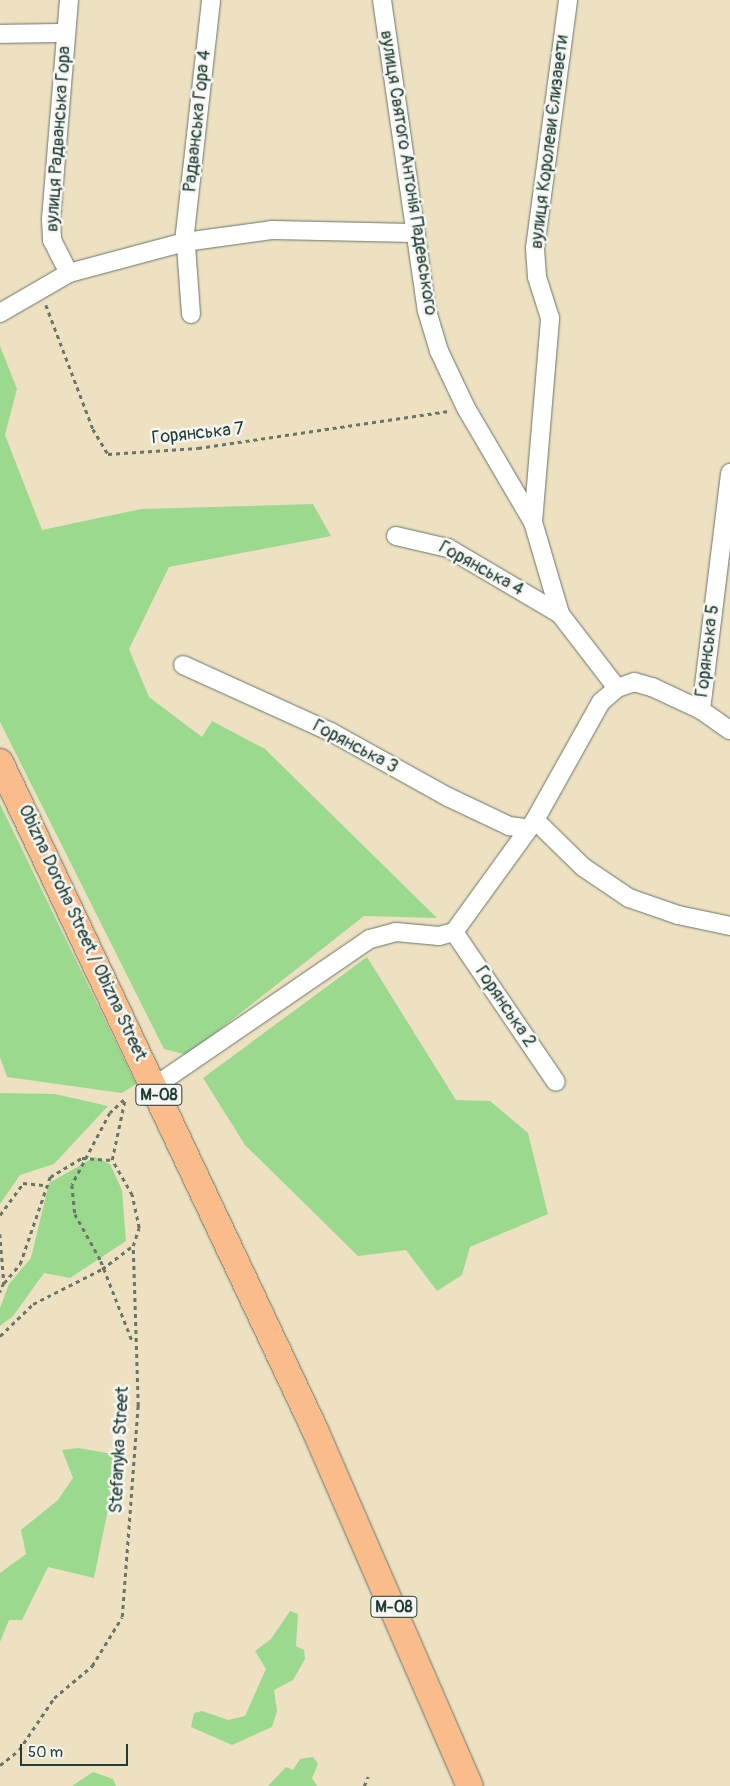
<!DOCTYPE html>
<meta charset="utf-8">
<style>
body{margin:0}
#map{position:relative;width:730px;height:1786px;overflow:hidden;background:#ede1c2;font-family:Pangolin,sans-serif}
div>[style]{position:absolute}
.green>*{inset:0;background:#9bd98e}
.path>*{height:2.5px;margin-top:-1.25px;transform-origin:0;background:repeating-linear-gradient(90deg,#677666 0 4px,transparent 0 8px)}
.roads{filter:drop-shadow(0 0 1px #677666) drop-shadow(0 0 1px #677666)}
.minor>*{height:18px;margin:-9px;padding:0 9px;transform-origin:9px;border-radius:9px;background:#fff}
.highway>*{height:26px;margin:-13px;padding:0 13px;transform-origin:13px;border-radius:13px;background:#f9bc8a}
span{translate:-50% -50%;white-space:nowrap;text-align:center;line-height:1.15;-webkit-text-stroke:5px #f6f6f2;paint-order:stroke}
.shield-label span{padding:1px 4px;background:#f6f6f2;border:1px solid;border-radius:4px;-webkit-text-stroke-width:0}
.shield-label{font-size:16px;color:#1f3d34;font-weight:700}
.street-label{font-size:18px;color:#1f3d34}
.scale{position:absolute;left:20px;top:1744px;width:108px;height:22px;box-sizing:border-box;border:2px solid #1f3d34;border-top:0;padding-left:6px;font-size:15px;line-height:18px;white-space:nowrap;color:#1f3d34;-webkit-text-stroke:4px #f6f6f2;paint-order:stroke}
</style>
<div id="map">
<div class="green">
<div style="clip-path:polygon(0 346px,17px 389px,5px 435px,42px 530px,141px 509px,313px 504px,331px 536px,169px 567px,129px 649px,149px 697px,202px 737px,212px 721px,265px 749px,437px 918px,364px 916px,187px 1055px,164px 1049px,0 722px)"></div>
<div style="clip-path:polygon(0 804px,136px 1084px,122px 1093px,7px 1077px,0 1057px)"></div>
<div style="clip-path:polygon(367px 957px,456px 1100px,490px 1101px,528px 1133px,548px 1214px,470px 1247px,462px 1275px,437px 1291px,406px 1250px,358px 1256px,245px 1145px,203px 1078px)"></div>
<div style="clip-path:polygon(0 1093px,55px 1094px,108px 1106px,54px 1164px,20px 1175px,0 1204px)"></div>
<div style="clip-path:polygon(95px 1157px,110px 1164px,122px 1190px,126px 1241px,70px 1278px,44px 1273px,13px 1316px,0 1326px,0 1308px,9px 1284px,31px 1258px,49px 1183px)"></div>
<div style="clip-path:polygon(78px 1448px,119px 1455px,94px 1578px,48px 1567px,22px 1620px,9px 1620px,0 1642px,0 1573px,26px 1554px,21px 1530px,58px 1500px,73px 1478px,62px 1450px)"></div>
<div style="clip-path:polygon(290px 1611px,298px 1614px,296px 1646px,304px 1650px,305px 1659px,293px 1680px,274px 1690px,277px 1711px,272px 1727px,232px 1745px,191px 1727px,194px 1713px,202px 1711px,228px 1720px,245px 1716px,266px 1669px,255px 1651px,271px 1639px)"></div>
<div style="clip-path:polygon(313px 1757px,318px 1764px,312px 1778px,317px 1786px,268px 1786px,286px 1767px,293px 1770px,300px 1759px)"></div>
<div style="clip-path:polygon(93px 1772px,113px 1779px,116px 1786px,72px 1786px)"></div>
</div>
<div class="path">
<div style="left:46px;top:305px;width:133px;rotate:69.2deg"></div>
<div style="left:93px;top:429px;width:29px;rotate:59deg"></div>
<div style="left:108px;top:454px;width:90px;rotate:-3.8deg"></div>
<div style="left:198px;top:448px;width:255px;rotate:-8.4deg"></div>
<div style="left:124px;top:1100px;width:19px;rotate:137deg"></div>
<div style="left:110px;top:1113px;width:81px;rotate:117.8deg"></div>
<div style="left:72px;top:1185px;width:29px;rotate:84deg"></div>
<div style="left:75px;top:1214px;width:54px;rotate:61deg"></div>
<div style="left:101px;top:1261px;width:88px;rotate:68.7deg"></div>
<div style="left:0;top:1215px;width:39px;rotate:-54deg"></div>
<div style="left:23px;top:1183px;width:20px;rotate:6deg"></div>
<div style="left:0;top:1234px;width:49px;rotate:85.3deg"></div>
<div style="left:4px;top:1283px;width:10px;rotate:114deg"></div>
<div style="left:4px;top:1283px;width:25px;rotate:-50deg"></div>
<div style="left:20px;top:1264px;width:92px;rotate:-71deg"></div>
<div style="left:50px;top:1177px;width:37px;rotate:-31deg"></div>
<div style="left:82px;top:1158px;width:30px;rotate:4deg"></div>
<div style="left:0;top:1336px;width:46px;rotate:-44.1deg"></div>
<div style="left:33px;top:1304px;width:77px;rotate:-26.9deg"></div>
<div style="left:102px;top:1269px;width:39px;rotate:-37deg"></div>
<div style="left:0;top:1765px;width:24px;rotate:-38deg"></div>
<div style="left:19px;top:1750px;width:63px;rotate:-56.1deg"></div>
<div style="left:54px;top:1698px;width:50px;rotate:-40.1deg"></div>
<div style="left:92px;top:1666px;width:57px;rotate:-58.5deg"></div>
<div style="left:122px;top:1617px;width:212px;rotate:-85.7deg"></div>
<div style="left:138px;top:1406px;width:160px;rotate:-91.8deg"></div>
<div style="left:133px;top:1246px;width:19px;rotate:-72deg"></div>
<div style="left:139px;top:1228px;width:34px;rotate:-102deg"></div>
<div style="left:132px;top:1195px;width:40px;rotate:-119.7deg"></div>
<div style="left:112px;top:1160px;width:62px;rotate:-78deg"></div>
<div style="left:364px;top:1786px;width:10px;rotate:-66deg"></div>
</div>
<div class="roads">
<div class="minor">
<div style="left:69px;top:0;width:220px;rotate:94.7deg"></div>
<div style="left:51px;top:219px;width:21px;rotate:87deg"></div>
<div style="left:52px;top:240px;width:37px;rotate:63deg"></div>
<div style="left:382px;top:0;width:314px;rotate:81.8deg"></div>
<div style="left:427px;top:311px;width:42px;rotate:73.3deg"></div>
<div style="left:439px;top:351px;width:63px;rotate:64.7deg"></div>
<div style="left:466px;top:408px;width:132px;rotate:59.6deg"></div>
<div style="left:533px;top:522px;width:96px;rotate:73.6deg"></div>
<div style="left:560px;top:614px;width:93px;rotate:52.4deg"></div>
<div style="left:0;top:34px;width:65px;rotate:-0.9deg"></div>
<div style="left:0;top:313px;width:80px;rotate:-30.1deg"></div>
<div style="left:69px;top:273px;width:120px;rotate:-15deg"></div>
<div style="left:185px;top:242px;width:87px;rotate:-7.9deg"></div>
<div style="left:271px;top:230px;width:145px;rotate:1.2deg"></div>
<div style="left:191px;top:314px;width:81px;rotate:-94.2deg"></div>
<div style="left:185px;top:233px;width:234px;rotate:-83.6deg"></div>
<div style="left:533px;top:522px;width:205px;rotate:-85.2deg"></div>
<div style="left:550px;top:318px;width:43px;rotate:-107.6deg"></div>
<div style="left:537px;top:277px;width:29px;rotate:-94deg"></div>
<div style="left:535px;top:248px;width:250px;rotate:-82.4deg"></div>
<div style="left:396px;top:536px;width:53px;rotate:13deg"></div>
<div style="left:448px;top:548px;width:130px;rotate:30.5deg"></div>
<div style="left:183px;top:665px;width:162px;rotate:24.4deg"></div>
<div style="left:331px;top:732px;width:134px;rotate:29.1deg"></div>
<div style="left:448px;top:797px;width:68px;rotate:25.4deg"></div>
<div style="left:509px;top:826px;width:17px;rotate:7deg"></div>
<div style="left:701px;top:710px;width:239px;rotate:-83deg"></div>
<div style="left:535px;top:820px;width:135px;rotate:-60.8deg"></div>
<div style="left:601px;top:702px;width:21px;rotate:-41deg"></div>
<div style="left:617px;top:688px;width:18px;rotate:-19deg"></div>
<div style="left:634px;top:682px;width:19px;rotate:16deg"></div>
<div style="left:652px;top:687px;width:54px;rotate:25.1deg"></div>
<div style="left:701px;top:710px;width:35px;rotate:35deg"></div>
<div style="left:454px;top:932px;width:181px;rotate:55.8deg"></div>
<div style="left:155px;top:1086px;width:260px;rotate:-34.4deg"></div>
<div style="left:370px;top:939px;width:27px;rotate:-15deg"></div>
<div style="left:396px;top:932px;width:43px;rotate:5.3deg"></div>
<div style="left:439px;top:936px;width:16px;rotate:-15deg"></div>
<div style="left:454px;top:932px;width:138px;rotate:-54.1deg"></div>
<div style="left:535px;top:820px;width:67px;rotate:44.4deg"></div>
<div style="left:583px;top:867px;width:55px;rotate:34deg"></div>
<div style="left:629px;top:898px;width:52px;rotate:19.1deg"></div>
<div style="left:678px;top:915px;width:53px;rotate:11.9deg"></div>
</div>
<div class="highway">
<div style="left:0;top:762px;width:739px;rotate:64.75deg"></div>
<div style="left:315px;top:1430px;width:388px;rotate:66.5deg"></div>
</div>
</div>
<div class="shield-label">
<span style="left:159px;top:1095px">М-08</span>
<span style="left:394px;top:1607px">М-08</span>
</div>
<div class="street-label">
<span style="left:198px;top:121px;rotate:-84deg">Радванська Гора 4</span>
<span style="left:59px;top:139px;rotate:-86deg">вулиця Радванська Гора</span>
<span style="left:550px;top:142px;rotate:-83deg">вулиця Королеви Єлизавети</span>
<span style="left:408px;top:173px;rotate:81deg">вулиця Святого Антонія Падевського</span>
<span style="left:198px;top:434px;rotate:-6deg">Горянська 7</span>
<span style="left:481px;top:569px;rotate:29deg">Горянська 4</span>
<span style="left:708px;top:651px;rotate:-83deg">Горянська 5</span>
<span style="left:355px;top:747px;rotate:28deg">Горянська 3</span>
<span style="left:82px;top:933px;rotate:65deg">Obizna Doroha Street / Obizna Street</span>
<span style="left:505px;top:1007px;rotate:56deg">Горянська 2</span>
<span style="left:120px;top:1450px;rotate:-87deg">Stefanyka Street</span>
</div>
<div class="scale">50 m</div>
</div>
